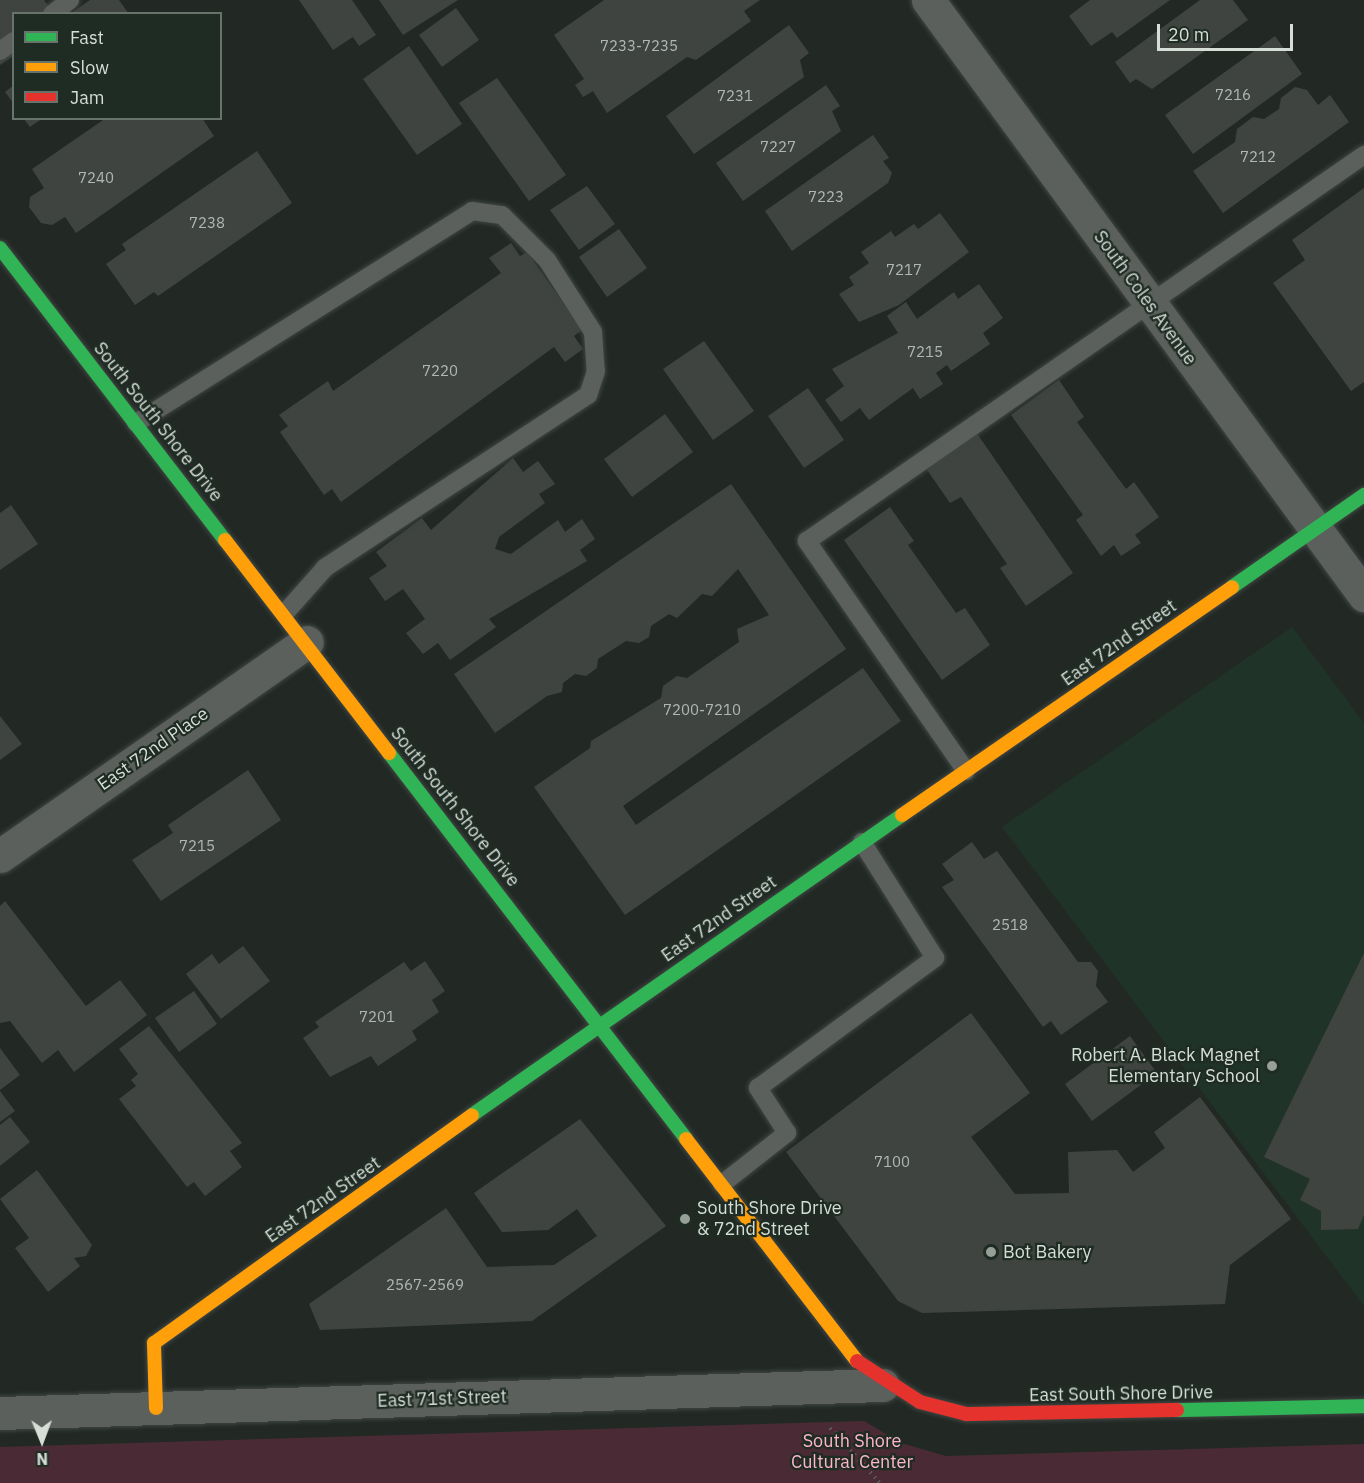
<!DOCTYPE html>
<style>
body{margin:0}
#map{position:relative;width:1364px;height:1483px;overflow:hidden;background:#222925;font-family:"IBM Plex Sans",sans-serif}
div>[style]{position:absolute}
.built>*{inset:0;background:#203328}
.green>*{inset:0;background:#4a2b35}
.building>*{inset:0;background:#3f4441}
.path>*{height:4px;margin-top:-2px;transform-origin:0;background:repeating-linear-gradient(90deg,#595e5b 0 1.5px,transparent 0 6px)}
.roads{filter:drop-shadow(0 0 2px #404642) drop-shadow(0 0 2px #404642)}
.lane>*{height:18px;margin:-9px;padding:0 9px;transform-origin:9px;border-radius:9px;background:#5b605d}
.street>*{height:33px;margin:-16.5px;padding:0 16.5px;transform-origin:16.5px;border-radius:16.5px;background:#5b605d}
.fast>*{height:14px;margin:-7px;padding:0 7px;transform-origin:7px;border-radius:7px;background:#30b455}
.slow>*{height:14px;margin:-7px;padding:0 7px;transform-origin:7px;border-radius:7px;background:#ff9f0a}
.jam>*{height:14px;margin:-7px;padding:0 7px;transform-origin:7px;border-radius:7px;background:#e5322d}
.dots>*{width:16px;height:16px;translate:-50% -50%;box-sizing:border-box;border:3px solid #1f2c24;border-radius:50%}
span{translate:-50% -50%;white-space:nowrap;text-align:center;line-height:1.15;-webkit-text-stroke:4.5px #1f2c24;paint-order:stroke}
.number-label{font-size:15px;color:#b0b8b2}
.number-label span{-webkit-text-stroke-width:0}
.street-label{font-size:18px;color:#d6ded8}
.poi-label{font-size:18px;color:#d6ded8}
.right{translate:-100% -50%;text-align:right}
.left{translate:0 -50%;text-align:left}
.park-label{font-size:18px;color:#feb5cc}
.legend{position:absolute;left:12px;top:12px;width:210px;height:108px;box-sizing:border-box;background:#1f2c24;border:2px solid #68736c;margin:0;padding:8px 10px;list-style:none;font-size:18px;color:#d6ded8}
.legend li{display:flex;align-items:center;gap:12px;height:30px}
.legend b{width:30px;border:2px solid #68736c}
.north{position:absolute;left:12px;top:1411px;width:60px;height:60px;-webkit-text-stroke:4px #1f2c24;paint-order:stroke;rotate:179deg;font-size:16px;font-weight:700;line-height:24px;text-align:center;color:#d6ded8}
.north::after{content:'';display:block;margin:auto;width:21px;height:27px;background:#d6ded8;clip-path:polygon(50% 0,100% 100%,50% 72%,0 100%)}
.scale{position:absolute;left:1157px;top:24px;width:136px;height:27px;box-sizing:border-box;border:3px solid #d6ded8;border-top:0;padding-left:8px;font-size:18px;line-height:21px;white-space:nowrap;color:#d6ded8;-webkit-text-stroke:4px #1f2c24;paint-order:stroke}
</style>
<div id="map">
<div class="built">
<div style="clip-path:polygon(1292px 627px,1364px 723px,1364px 1306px,1002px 827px)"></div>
</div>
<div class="green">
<div style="clip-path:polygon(864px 1421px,901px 1443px,946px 1456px,1364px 1444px,1364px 1483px,0 1483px,0 1447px)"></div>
</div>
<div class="building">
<div style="clip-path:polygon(0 0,44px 0,54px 14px,14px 14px,14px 55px,0 65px)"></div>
<div style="clip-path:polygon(90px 0,119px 0,129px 14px,70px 14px)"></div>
<div style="clip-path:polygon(299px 0,352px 0,376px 35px,359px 46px,353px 37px,333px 50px)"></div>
<div style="clip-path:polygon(379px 0,458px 0,403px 35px)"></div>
<div style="clip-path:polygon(604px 0,760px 0,744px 11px,751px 21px,696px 60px,687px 57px,607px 113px,593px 91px,583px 97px,575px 85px,584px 79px,554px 35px)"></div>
<div style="clip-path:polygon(1090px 0,1170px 0,1117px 38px,1112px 32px,1091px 46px,1069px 16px)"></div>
<div style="clip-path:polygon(1200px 0,1233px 0,1248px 20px,1152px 89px,1136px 79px,1130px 83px,1115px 62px)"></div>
<div style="clip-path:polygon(456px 8px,479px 40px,442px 67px,419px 35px)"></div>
<div style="clip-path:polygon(789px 25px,809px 53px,800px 60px,804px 77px,694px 154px,666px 116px)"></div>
<div style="clip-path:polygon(1275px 36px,1302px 74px,1193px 154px,1165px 115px)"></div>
<div style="clip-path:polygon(409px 46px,462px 124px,417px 155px,363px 79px)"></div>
<div style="clip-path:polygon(497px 78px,566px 175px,529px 201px,459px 103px)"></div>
<div style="clip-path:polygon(14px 85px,14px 104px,5px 92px)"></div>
<div style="clip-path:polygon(826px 85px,840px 106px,832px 111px,841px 131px,743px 201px,716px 163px)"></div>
<div style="clip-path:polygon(1295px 87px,1307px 90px,1318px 105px,1330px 95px,1349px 122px,1223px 213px,1193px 171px,1235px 142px,1237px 129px,1253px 117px,1264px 119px,1279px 109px,1281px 98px)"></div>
<div style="clip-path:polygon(23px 118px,43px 118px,30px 127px)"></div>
<div style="clip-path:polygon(106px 118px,202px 118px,214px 136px,76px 233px,65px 217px,52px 225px,41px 223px,29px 207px,30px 197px,44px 188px,32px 169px)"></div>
<div style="clip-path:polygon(873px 135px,889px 158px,883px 161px,892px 173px,888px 183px,792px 251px,765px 211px)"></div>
<div style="clip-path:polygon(257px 151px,292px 203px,158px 296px,154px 292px,135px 305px,106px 264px,126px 250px,122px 244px)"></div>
<div style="clip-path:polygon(587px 186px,615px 224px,579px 250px,550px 210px)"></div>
<div style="clip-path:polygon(1364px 188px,1364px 382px,1351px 391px,1273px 283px,1305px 260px,1292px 240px)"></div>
<div style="clip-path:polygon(940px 213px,969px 252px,899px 305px,859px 322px,839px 294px,854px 285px,849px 277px,869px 263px,861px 252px,891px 231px,895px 237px,914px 224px,918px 229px)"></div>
<div style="clip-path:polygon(619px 229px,647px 268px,607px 297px,579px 257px)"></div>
<div style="clip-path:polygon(511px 243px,520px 256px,527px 252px,582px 330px,574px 336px,583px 349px,565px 362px,554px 347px,341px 502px,332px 489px,324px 495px,280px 432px,288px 426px,279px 415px,328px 381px,333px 391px,501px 273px,489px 258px)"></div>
<div style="clip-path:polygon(979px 284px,1003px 318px,983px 333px,990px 344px,951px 371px,947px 365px,936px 373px,943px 384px,920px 399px,913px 388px,869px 420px,860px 408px,841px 422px,825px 400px,844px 386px,832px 369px,898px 333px,887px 316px,906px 302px,917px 319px,954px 292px,958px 299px)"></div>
<div style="clip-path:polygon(704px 341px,754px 411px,713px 440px,663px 369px)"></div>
<div style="clip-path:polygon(1059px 380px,1084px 417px,1077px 422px,1126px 489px,1134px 482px,1159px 517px,1135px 535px,1141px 543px,1121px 556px,1114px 545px,1101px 556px,1076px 520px,1083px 515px,1011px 415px)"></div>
<div style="clip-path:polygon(808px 388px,844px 440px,804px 468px,768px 416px)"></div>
<div style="clip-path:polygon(665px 414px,693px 452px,632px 497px,604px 459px)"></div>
<div style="clip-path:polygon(976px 432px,1073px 573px,1026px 606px,1000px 568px,1007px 564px,961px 497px,950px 503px,925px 467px)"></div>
<div style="clip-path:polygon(513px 458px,523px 472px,538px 461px,555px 484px,539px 494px,545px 503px,499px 537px,495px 549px,511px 554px,558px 520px,565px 532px,582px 519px,595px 539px,580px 550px,587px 561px,489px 619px,496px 627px,450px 660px,438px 643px,423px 654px,406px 633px,425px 619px,403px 589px,385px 601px,369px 578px,387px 566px,376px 552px,422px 518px,431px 530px)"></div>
<div style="clip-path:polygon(731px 484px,846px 649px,623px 806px,636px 825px,863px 668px,901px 721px,625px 915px,534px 787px,590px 748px,591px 741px,661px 698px,663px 686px,677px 676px,687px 678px,739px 642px,737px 629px,769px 615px,738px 569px,712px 596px,702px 594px,677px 618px,669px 614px,651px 626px,649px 637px,639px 643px,626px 641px,598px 659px,597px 668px,586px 676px,575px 674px,563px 683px,562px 692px,547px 696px,495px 733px,454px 674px)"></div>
<div style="clip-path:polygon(11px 505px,38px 544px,0 570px,0 513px)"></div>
<div style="clip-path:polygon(890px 507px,914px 541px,908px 545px,956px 613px,965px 608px,990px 645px,942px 680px,844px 540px)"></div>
<div style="clip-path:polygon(0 716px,22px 744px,0 760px)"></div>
<div style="clip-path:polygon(248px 770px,281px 820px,161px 901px,132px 860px,173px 833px,168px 825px)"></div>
<div style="clip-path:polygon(972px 842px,984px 859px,997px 851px,1078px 962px,1091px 962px,1098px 971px,1096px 986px,1108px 1002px,1061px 1035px,1051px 1021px,1043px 1027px,942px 887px,954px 880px,942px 864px)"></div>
<div style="clip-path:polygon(5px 901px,86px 1006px,120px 980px,147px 1015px,74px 1072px,58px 1050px,42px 1063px,10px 1021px,0 1023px,0 906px)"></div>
<div style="clip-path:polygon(243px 946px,270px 981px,221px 1019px,186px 974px,212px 954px,219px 964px)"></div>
<div style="clip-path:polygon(1364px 953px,1364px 1215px,1358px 1229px,1321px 1230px,1321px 1211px,1300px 1200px,1310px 1179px,1264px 1157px)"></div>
<div style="clip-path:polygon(425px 961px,445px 991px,432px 1000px,439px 1012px,412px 1031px,417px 1040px,378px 1066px,371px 1056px,330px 1077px,303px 1038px,319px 1027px,315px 1022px,404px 962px,411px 971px)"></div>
<div style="clip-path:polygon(194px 991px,217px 1024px,179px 1052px,155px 1018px)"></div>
<div style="clip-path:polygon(971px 1013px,1030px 1093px,971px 1137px,1015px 1194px,1069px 1193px,1068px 1152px,1117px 1150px,1133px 1172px,1165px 1148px,1154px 1132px,1200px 1097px,1291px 1219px,1230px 1265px,1225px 1304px,922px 1313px,898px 1301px,786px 1152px)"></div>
<div style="clip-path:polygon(149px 1026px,242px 1143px,230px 1151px,242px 1167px,205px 1196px,194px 1182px,187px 1187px,119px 1099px,136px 1086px,131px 1080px,138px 1074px,119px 1049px)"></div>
<div style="clip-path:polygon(1130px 1036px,1157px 1073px,1092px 1121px,1065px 1084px)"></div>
<div style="clip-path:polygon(0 1048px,20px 1075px,0 1090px)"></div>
<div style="clip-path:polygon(0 1091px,15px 1111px,0 1122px)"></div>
<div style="clip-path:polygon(10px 1117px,30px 1142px,0 1166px,0 1125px)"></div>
<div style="clip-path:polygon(580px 1119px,666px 1226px,532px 1321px,320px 1330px,309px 1304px,446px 1208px,487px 1267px,554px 1265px,597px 1236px,577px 1209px,548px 1230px,502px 1232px,474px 1193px)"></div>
<div style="clip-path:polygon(37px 1170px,92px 1245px,86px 1256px,74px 1258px,80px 1266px,48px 1292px,15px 1248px,29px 1238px,0 1199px)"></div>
</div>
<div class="path">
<div style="left:830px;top:1428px;width:74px;rotate:47.7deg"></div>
</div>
<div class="roads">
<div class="lane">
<div style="left:52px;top:14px;width:23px;rotate:-38deg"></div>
<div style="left:0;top:51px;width:17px;rotate:-36deg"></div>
<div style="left:136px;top:423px;width:397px;rotate:-32.2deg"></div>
<div style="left:472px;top:211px;width:30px;rotate:8deg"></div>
<div style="left:502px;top:215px;width:64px;rotate:45deg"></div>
<div style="left:547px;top:260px;width:85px;rotate:57.4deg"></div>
<div style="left:593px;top:332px;width:39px;rotate:86deg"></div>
<div style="left:596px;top:371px;width:25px;rotate:108deg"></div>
<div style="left:588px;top:395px;width:315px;rotate:146.7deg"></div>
<div style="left:325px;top:568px;width:60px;rotate:131.6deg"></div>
<div style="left:966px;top:771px;width:280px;rotate:-124.7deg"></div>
<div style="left:807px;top:541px;width:678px;rotate:-34.72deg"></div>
<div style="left:722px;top:1184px;width:83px;rotate:-38.1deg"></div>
<div style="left:787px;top:1133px;width:54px;rotate:-122.8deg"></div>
<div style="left:758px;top:1088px;width:220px;rotate:-36.3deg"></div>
<div style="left:935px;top:958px;width:137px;rotate:-122.2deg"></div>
</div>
<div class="street">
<div style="left:928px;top:0;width:738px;rotate:53.77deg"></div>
<div style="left:0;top:856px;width:374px;rotate:-34.9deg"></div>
<div style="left:0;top:1413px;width:883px;rotate:-1.82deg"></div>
</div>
<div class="fast">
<div style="left:0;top:248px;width:369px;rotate:52.4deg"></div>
<div style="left:1232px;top:587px;width:161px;rotate:-34.9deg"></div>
<div style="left:389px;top:753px;width:487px;rotate:52.4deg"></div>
<div style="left:472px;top:1115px;width:524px;rotate:-34.9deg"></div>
<div style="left:1177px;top:1410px;width:187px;rotate:-1.2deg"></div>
</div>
<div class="slow">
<div style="left:225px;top:540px;width:269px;rotate:52.4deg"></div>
<div style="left:902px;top:815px;width:401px;rotate:-34.6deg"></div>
<div style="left:686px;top:1139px;width:280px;rotate:52.4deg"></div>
<div style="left:156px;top:1408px;width:65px;rotate:-91.8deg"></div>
<div style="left:154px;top:1343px;width:391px;rotate:-35.6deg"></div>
</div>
<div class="jam">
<div style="left:857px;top:1361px;width:75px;rotate:33.1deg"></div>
<div style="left:920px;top:1402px;width:48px;rotate:14.6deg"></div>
<div style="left:966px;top:1414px;width:211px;rotate:-1.1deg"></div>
</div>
</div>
<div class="dots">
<div style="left:1272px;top:1066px;background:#979f99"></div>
<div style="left:685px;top:1219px;background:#979f99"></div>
<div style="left:991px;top:1252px;background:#979f99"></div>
</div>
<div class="number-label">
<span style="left:639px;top:46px">7233-7235</span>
<span style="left:1233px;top:95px">7216</span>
<span style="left:735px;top:96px">7231</span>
<span style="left:778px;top:147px">7227</span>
<span style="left:1258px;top:157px">7212</span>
<span style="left:96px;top:178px">7240</span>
<span style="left:826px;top:197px">7223</span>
<span style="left:207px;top:223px">7238</span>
<span style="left:904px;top:270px">7217</span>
<span style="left:925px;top:352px">7215</span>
<span style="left:440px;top:371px">7220</span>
<span style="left:702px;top:710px">7200-7210</span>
<span style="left:197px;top:846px">7215</span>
<span style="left:1010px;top:925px">2518</span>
<span style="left:377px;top:1017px">7201</span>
<span style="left:892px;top:1162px">7100</span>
<span style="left:425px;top:1285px">2567-2569</span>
</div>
<div class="street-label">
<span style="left:1145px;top:298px;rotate:54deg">South Coles Avenue</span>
<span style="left:158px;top:422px;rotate:52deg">South South Shore Drive</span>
<span style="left:1119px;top:643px;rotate:-35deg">East 72nd Street</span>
<span style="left:153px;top:749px;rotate:-35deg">East 72nd Place</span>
<span style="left:455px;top:807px;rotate:52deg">South South Shore Drive</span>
<span style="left:719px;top:919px;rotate:-35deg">East 72nd Street</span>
<span style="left:323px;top:1200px;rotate:-35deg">East 72nd Street</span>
<span style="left:1121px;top:1394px;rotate:-1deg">East South Shore Drive</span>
<span style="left:442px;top:1399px;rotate:-2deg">East 71st Street</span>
</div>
<div class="poi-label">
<span class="right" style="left:1260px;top:1066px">Robert A. Black Magnet<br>Elementary School</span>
<span class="left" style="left:697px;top:1219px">South Shore Drive<br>&amp; 72nd Street</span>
<span class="left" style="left:1003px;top:1252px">Bot Bakery</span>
</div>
<div class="park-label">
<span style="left:852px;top:1452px">South Shore<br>Cultural Center</span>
</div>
<ul class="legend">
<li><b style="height:8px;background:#30b455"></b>Fast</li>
<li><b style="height:8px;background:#ff9f0a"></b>Slow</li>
<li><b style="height:8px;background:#e5322d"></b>Jam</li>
</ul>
<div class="north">N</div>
<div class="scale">20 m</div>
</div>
